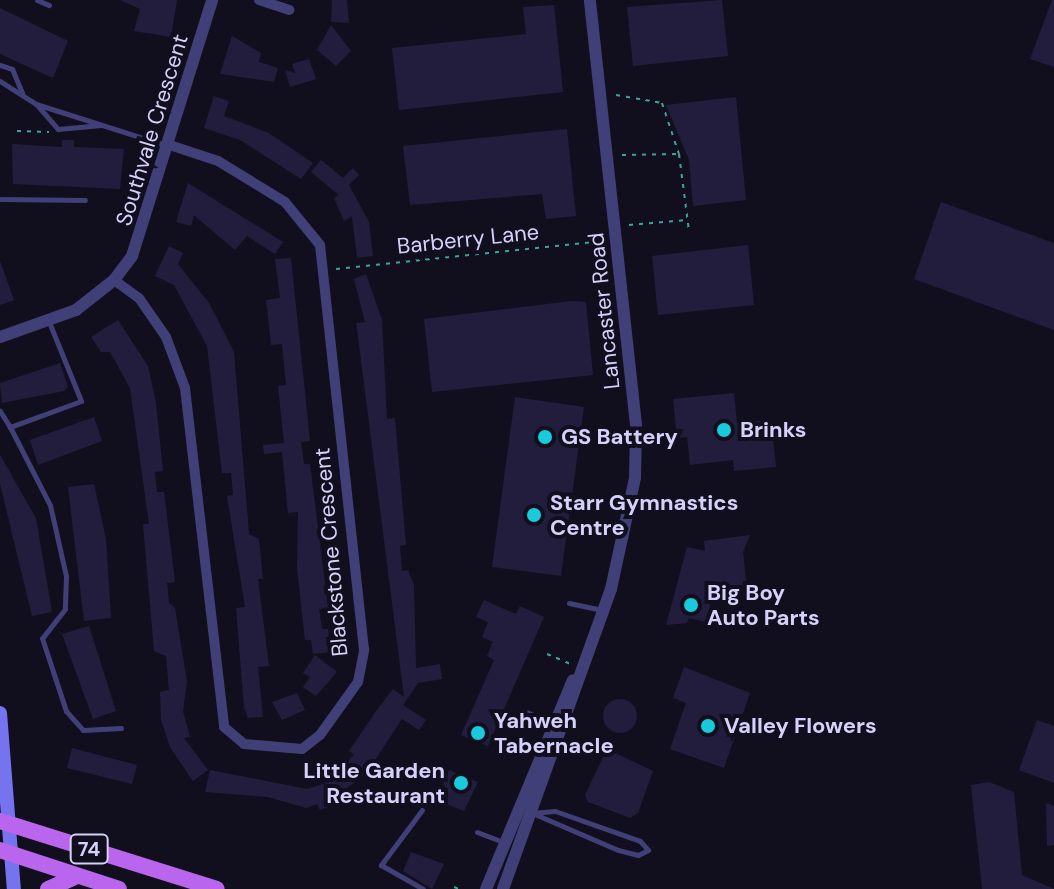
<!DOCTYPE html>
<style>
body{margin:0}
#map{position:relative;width:1054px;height:889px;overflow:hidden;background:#110f1e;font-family:"DM Sans",sans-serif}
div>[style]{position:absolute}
.building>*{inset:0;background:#231d3d}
.round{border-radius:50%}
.path>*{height:2px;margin-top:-1px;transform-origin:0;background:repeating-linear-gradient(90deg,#3ba49d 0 4px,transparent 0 10px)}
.service>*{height:5px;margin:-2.5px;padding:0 2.5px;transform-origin:2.5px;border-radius:2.5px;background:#413f78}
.minor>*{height:10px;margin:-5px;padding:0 5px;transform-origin:5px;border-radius:5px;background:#413f78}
.tertiary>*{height:12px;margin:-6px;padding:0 6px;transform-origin:6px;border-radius:6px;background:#413f78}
.secondary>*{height:14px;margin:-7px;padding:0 7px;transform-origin:7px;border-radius:7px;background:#7673ef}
.primary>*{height:16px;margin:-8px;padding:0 8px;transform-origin:8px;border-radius:8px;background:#ba65ed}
.dots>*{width:22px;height:22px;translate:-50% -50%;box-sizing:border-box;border:4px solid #110f1e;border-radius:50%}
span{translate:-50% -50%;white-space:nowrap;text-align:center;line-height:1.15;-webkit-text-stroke:8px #110f1e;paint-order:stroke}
.shield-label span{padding:2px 6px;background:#110f1e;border:2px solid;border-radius:6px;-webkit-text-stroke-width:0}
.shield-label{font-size:20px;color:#d6d1fa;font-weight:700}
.street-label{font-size:22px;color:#d6d1fa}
.poi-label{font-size:22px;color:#d6d1fa;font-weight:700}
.left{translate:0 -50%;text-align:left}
.right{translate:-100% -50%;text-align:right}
</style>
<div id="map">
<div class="building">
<div style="clip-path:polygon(120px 0,177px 0,171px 37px,134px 31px,140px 9px)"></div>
<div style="clip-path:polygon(332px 0,347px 0,349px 23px,331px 22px)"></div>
<div style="clip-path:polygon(722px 0,728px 56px,633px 66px,627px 7px)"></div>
<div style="clip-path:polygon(1052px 0,1054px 0,1054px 67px,1030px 59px)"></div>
<div style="clip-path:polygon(554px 5px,563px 92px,399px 110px,392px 48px,526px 34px,523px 7px)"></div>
<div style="clip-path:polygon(0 8px,68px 41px,53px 78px,0 54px)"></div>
<div style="clip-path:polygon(331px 25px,351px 51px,336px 66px,317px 50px)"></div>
<div style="clip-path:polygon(232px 36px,261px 53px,259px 62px,278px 68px,274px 82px,220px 74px)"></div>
<div style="clip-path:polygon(309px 59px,316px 79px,290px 87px,285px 70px,295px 73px,292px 64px)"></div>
<div style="clip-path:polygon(214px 96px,229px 101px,224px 116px,269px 133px,313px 163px,301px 179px,240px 140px,204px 128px)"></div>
<div style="clip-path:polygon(736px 97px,746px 200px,693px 206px,689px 160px,666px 105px)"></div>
<div style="clip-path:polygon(567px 129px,576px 216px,546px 219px,542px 194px,410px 205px,403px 146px)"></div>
<div style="clip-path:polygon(62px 140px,74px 140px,74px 147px,124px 149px,120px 189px,13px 184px,12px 144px,62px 147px)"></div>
<div style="clip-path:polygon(321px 160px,343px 178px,353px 168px,359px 175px,349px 185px,369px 222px,373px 256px,357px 258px,352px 216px,344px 221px,334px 198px,339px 195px,311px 172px)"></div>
<div style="clip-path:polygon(188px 183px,283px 242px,275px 254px,247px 236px,235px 250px,194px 215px,191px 226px,176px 222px)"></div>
<div style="clip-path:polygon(941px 202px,1054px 243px,1054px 330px,914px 279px)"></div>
<div style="clip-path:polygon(748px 245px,754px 305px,658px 315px,652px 256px)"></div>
<div style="clip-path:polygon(169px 246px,183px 253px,178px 264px,209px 303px,234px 352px,249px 534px,259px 539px,263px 579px,258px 579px,269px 666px,258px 667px,263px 717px,248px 718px,244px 708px,236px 608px,245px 607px,227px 496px,233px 495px,231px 473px,222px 473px,207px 346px,174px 285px,155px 276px)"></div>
<div style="clip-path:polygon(291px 258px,310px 441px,301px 442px,304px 464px,310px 464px,328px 608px,319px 609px,322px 629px,328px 629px,330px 652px,313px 654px,311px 640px,305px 640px,297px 568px,298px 512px,288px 513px,282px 452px,264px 454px,263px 445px,284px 443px,278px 386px,286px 385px,282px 344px,271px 345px,266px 300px,280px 298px,275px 259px)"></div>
<div style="clip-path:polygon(0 261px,14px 300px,0 305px)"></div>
<div style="clip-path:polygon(366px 274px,382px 320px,387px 419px,395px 418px,406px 545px,400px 546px,402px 571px,408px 570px,414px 585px,416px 668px,440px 664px,442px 679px,418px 683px,403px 705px,426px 720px,419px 730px,402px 719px,366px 774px,333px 798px,334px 805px,320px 810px,317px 804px,306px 808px,268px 797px,205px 792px,210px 770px,307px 789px,345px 777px,338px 770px,354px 755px,349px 751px,376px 711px,393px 689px,404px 697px,357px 329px,356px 323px,365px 322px,354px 279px)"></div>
<div style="clip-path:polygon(572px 301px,586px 302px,593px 375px,432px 392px,424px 319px)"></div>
<div style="clip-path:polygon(118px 320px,148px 366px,156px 403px,163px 471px,155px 472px,157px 492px,164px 492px,175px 582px,167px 583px,169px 603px,175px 608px,187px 682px,183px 711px,190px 737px,184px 738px,208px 770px,193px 781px,170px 747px,161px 720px,160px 692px,169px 690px,166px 656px,154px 651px,143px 524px,149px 524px,130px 388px,110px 352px,101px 352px,91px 337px)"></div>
<div style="clip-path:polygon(60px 363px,68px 387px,64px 391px,2px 403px,0 383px)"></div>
<div style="clip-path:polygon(734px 393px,737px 423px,771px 420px,776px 467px,734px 471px,733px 460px,690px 465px,687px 437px,677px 438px,673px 399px)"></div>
<div style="clip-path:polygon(515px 397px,584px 407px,561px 576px,492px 567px)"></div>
<div style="clip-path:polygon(94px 417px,102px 441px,38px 465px,30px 440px)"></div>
<div style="clip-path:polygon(0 455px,36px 518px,52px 612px,32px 616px,0 484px)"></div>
<div style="clip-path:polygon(94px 484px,106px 539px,111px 618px,84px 621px,68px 487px)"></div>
<div style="clip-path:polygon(750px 535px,743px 552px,747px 589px,713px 593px,706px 622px,689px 618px,687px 623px,666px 625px,687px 547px,705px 551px,704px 541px)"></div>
<div style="clip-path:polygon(484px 600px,516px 614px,520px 606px,544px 617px,488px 746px,461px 735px,494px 660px,487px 656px,493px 642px,482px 637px,488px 622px,476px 617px)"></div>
<div style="clip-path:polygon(89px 626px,116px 711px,93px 719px,62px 634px)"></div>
<div style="clip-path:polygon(315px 655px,337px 672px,316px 696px,303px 687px,310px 677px,303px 673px)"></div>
<div style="clip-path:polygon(684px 667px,750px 693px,724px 768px,670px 749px,686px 703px,673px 698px)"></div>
<div style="clip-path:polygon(297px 693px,305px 710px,282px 720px,272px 702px)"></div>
<div class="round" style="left:603px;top:699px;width:34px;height:34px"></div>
<div style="clip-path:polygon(1037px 720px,1054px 726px,1054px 783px,1019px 770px)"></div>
<div style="clip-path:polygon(72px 748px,137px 765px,132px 784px,67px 768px)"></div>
<div style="clip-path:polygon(607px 749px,653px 771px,638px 813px,630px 818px,588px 802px,585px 795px)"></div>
<div style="clip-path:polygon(449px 770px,478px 782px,464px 811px,436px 800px)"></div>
<div style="clip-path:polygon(989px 782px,1014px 792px,1022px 875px,1054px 889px,982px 889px,971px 785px)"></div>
<div style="clip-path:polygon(1046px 803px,1054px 806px,1054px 845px,1047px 846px)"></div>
<div style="clip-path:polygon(411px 852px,444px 864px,432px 889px,403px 871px)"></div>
</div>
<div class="path">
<div style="left:616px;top:95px;width:47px;rotate:9.9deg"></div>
<div style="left:662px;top:103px;width:54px;rotate:71.6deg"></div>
<div style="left:679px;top:154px;width:78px;rotate:82.6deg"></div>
<div style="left:17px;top:131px;width:32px;rotate:2deg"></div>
<div style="left:622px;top:155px;width:57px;rotate:-1deg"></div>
<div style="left:629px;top:225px;width:58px;rotate:-4.9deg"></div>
<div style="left:336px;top:269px;width:269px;rotate:-6deg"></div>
<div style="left:547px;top:654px;width:25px;rotate:23deg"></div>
<div style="left:454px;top:887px;width:5px;rotate:22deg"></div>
</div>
<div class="service">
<div style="left:37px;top:0;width:13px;rotate:23deg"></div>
<div style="left:0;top:65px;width:13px;rotate:18deg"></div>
<div style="left:12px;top:69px;width:26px;rotate:67deg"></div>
<div style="left:0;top:81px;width:43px;rotate:32.6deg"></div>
<div style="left:36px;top:104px;width:135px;rotate:17.6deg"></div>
<div style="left:37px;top:105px;width:32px;rotate:49deg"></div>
<div style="left:58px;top:129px;width:43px;rotate:-5.3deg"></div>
<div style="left:0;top:199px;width:85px;rotate:0.7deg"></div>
<div style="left:49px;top:322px;width:85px;rotate:67.9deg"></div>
<div style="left:81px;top:401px;width:76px;rotate:159.9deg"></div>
<div style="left:10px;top:427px;width:88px;rotate:62.9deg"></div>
<div style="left:50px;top:505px;width:73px;rotate:77.3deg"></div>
<div style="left:66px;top:576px;width:33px;rotate:92deg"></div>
<div style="left:65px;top:609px;width:37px;rotate:128deg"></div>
<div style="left:42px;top:638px;width:77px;rotate:71.8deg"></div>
<div style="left:66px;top:711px;width:25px;rotate:48deg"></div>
<div style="left:83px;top:730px;width:38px;rotate:-3deg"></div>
<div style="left:0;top:411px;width:19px;rotate:58deg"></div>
<div style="left:569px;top:603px;width:34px;rotate:12deg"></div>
<div style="left:524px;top:711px;width:30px;rotate:23deg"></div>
<div style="left:422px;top:810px;width:69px;rotate:126.7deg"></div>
<div style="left:381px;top:865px;width:48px;rotate:29.7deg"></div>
<div style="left:555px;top:811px;width:90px;rotate:19.4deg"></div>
<div style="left:640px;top:841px;width:12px;rotate:48deg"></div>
<div style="left:648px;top:850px;width:11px;rotate:153deg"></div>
<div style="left:638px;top:855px;width:21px;rotate:-166deg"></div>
<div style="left:618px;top:850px;width:94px;rotate:-156.7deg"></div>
<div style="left:532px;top:813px;width:23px;rotate:-5deg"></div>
<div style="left:477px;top:832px;width:28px;rotate:21deg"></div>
</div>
<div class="minor">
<div style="left:259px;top:0;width:32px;rotate:18deg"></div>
<div style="left:114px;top:280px;width:31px;rotate:36deg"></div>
<div style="left:139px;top:298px;width:47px;rotate:55.3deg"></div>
<div style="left:166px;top:337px;width:54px;rotate:69.6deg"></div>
<div style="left:185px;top:388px;width:341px;rotate:83.4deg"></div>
<div style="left:224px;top:727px;width:26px;rotate:40deg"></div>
<div style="left:244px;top:744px;width:58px;rotate:4.9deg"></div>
<div style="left:302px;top:749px;width:23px;rotate:-38deg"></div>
<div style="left:320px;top:735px;width:65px;rotate:-54.4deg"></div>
<div style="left:358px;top:682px;width:33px;rotate:-79deg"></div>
<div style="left:364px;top:650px;width:407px;rotate:-96.2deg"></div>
<div style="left:320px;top:245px;width:55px;rotate:-129.1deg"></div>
<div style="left:285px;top:202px;width:79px;rotate:-148.5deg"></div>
<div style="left:218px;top:161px;width:51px;rotate:-161.6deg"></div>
</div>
<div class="tertiary">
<div style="left:0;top:337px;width:81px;rotate:-19.6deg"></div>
<div style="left:76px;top:310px;width:48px;rotate:-38.3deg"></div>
<div style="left:114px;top:280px;width:30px;rotate:-53deg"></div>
<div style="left:132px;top:256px;width:268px;rotate:-72.6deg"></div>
<div style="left:486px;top:889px;width:226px;rotate:-67.4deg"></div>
<div style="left:503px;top:889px;width:319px;rotate:-70.2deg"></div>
<div style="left:611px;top:589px;width:114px;rotate:-77.8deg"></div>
<div style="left:635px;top:478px;width:53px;rotate:-88.9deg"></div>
<div style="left:636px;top:425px;width:427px;rotate:-96.2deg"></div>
</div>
<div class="secondary">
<div style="left:0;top:713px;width:177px;rotate:85.5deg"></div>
</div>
<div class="primary">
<div style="left:0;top:821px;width:227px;rotate:17.4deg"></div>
<div style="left:0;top:850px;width:125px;rotate:18.1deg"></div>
<div style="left:48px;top:889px;width:32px;rotate:-24deg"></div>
</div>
<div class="dots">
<div style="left:724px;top:430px;background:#19cadd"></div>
<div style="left:545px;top:437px;background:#19cadd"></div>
<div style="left:534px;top:515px;background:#19cadd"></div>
<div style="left:691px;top:605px;background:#19cadd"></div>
<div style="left:708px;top:726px;background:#19cadd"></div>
<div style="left:478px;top:733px;background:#19cadd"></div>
<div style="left:461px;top:783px;background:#19cadd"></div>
</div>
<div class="shield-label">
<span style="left:89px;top:849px">74</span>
</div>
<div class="street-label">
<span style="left:152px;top:130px;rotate:-73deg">Southvale Crescent</span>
<span style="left:468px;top:239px;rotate:-6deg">Barberry Lane</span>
<span style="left:604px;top:311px;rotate:-96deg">Lancaster Road</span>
<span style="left:331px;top:552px;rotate:-95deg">Blackstone Crescent</span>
</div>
<div class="poi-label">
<span class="left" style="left:740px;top:430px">Brinks</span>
<span class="left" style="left:561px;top:437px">GS Battery</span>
<span class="left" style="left:550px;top:515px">Starr Gymnastics<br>Centre</span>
<span class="left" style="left:707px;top:605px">Big Boy<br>Auto Parts</span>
<span class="left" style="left:494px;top:733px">Yahweh<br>Tabernacle</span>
<span class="left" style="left:724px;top:726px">Valley Flowers</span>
<span class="right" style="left:445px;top:783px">Little Garden<br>Restaurant</span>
</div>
</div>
